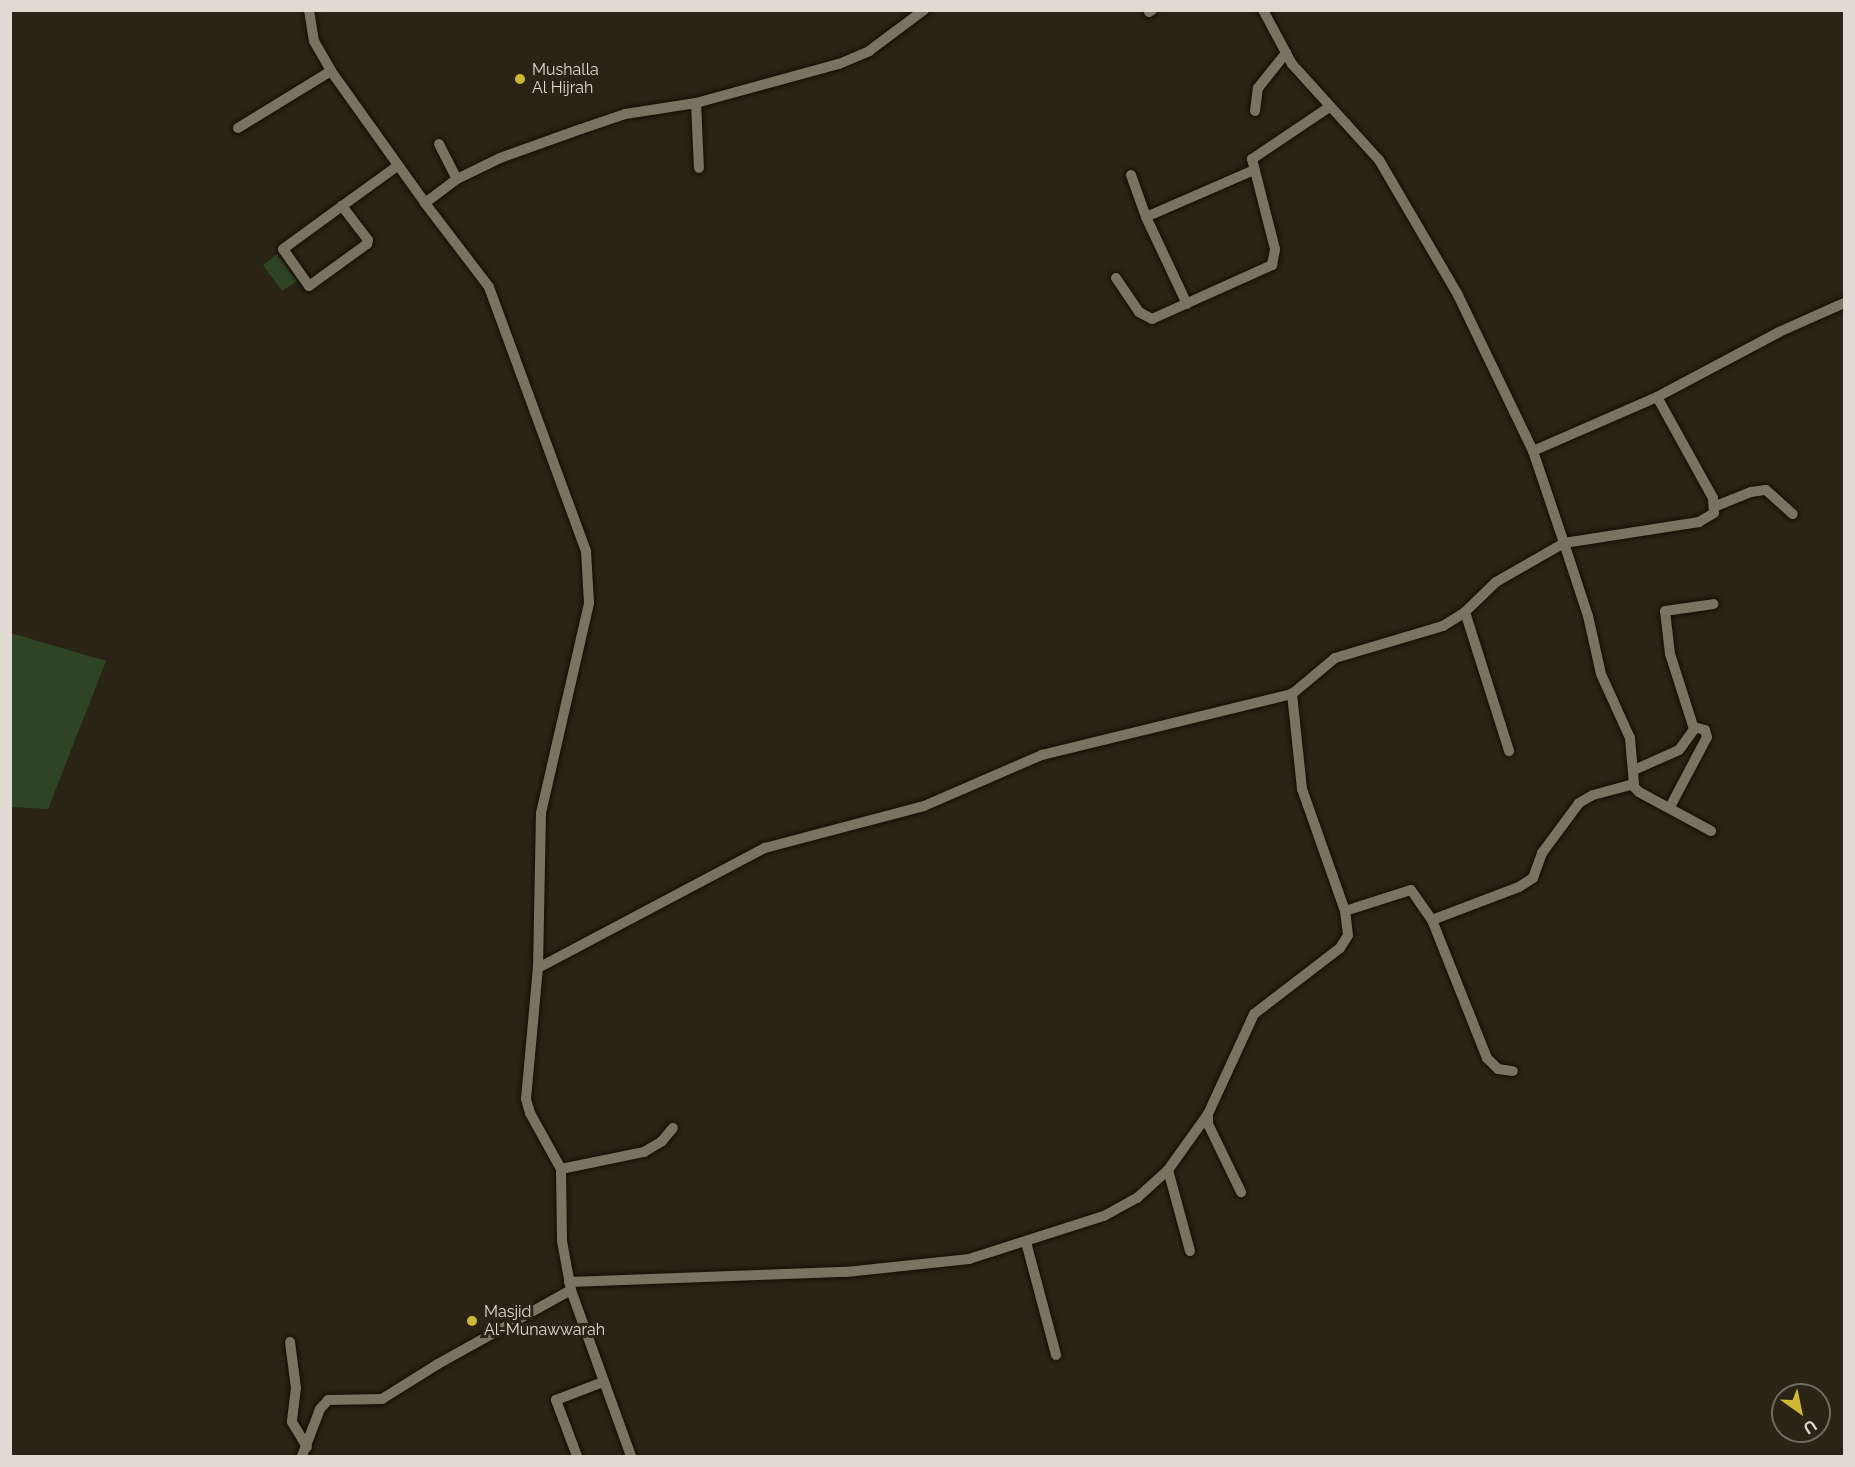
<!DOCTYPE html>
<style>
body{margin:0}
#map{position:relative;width:1855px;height:1467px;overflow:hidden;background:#292415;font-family:Raleway,sans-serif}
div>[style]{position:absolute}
.green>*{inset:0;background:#2f4424}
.roads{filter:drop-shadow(0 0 2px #120d02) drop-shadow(0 0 2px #120d02)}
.street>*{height:10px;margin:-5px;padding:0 5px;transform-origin:5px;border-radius:5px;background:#797361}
.dots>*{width:16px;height:16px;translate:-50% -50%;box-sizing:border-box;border:3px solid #292415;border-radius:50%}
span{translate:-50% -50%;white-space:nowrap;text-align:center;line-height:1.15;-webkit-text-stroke:6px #292415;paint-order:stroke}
.poi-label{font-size:16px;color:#dfdbd2}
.left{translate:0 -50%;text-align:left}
.frame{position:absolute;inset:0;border:12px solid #dfdbd2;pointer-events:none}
.north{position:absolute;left:1771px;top:1383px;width:60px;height:60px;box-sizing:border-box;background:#292415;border:2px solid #726d61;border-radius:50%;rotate:147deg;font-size:16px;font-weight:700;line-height:24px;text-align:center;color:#dfdbd2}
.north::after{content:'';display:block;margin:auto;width:21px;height:27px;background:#cfb837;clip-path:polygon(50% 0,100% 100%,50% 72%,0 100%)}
</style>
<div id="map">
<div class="green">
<div style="clip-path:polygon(277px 254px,297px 281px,282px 291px,263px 265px)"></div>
<div style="clip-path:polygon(11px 633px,106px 661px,48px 809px,11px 807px)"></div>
</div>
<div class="roads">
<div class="street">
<div style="left:309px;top:10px;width:31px;rotate:81deg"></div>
<div style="left:314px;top:41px;width:34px;rotate:60deg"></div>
<div style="left:331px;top:71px;width:162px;rotate:54.5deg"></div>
<div style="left:1149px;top:12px;width:4px;rotate:-34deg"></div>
<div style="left:696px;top:103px;width:65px;rotate:87.4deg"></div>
<div style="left:1255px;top:111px;width:23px;rotate:-83deg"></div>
<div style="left:1258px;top:88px;width:45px;rotate:-51.3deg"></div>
<div style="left:238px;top:128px;width:109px;rotate:-31.5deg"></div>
<div style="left:439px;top:144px;width:39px;rotate:63deg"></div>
<div style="left:1131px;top:175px;width:45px;rotate:70.3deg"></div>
<div style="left:1146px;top:217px;width:96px;rotate:64.8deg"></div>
<div style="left:342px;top:206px;width:73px;rotate:143.9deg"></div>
<div style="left:283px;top:249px;width:45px;rotate:54.9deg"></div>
<div style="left:309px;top:286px;width:72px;rotate:-35.9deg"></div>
<div style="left:367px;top:244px;width:4px;rotate:-76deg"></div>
<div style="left:368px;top:240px;width:43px;rotate:-127.4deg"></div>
<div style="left:342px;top:206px;width:67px;rotate:-35.8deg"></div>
<div style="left:1146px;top:217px;width:116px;rotate:-23.5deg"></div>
<div style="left:1116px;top:278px;width:41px;rotate:55.9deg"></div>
<div style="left:1139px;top:312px;width:15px;rotate:28deg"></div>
<div style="left:1152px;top:319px;width:132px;rotate:-24.2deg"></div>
<div style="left:1272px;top:265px;width:16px;rotate:-79deg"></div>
<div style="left:1275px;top:249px;width:93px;rotate:-104.3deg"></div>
<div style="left:1252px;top:159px;width:92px;rotate:-33.9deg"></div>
<div style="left:1533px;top:451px;width:135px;rotate:-23.5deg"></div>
<div style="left:1657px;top:397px;width:138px;rotate:-28deg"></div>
<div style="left:1779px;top:332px;width:71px;rotate:-24deg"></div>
<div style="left:1716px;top:506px;width:38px;rotate:-22deg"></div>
<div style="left:1751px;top:492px;width:15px;rotate:-8deg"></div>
<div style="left:1766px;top:490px;width:36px;rotate:42deg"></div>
<div style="left:1465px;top:612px;width:146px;rotate:72.4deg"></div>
<div style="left:1634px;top:770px;width:49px;rotate:-24deg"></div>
<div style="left:1679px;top:750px;width:26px;rotate:-54deg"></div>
<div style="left:1694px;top:729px;width:79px;rotate:-107.7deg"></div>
<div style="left:1670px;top:654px;width:43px;rotate:-96.6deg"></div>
<div style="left:1665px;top:611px;width:49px;rotate:-8.1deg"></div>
<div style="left:1632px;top:785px;width:10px;rotate:45deg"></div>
<div style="left:1639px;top:792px;width:82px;rotate:28.4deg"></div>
<div style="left:1670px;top:807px;width:79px;rotate:-62.1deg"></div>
<div style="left:1707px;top:737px;width:7px;rotate:-106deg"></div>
<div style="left:1705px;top:730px;width:11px;rotate:-165deg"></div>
<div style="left:1345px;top:911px;width:69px;rotate:-17.7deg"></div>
<div style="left:1411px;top:890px;width:37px;rotate:55deg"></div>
<div style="left:1432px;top:920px;width:93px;rotate:-20.8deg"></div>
<div style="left:1519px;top:887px;width:17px;rotate:-33deg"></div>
<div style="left:1533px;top:878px;width:27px;rotate:-70deg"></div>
<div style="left:1542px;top:853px;width:62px;rotate:-53.5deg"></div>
<div style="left:1579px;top:803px;width:16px;rotate:-30deg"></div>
<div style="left:1593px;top:795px;width:42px;rotate:-15deg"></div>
<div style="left:1634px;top:784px;width:46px;rotate:-95deg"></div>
<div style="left:1630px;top:738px;width:70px;rotate:-114.4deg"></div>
<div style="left:1601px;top:674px;width:59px;rotate:-102.6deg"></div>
<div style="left:1588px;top:616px;width:77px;rotate:-108.2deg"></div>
<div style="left:1564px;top:543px;width:137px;rotate:-8.8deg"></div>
<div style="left:1699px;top:522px;width:17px;rotate:-31deg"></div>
<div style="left:1714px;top:513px;width:15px;rotate:-94deg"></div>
<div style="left:1713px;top:498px;width:115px;rotate:-119deg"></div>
<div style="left:1432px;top:920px;width:149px;rotate:68.3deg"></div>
<div style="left:1487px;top:1058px;width:16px;rotate:45deg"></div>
<div style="left:1498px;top:1069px;width:15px;rotate:8deg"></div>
<div style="left:538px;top:968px;width:257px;rotate:-27.9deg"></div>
<div style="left:765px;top:848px;width:164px;rotate:-14.8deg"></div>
<div style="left:924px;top:806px;width:129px;rotate:-23.4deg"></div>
<div style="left:1042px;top:755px;width:257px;rotate:-13.7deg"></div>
<div style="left:1208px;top:1114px;width:10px;rotate:90deg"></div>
<div style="left:1208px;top:1124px;width:76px;rotate:64.1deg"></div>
<div style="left:561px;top:1169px;width:85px;rotate:-11.6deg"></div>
<div style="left:644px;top:1152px;width:21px;rotate:-31deg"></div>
<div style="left:662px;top:1141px;width:17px;rotate:-50deg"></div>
<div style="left:1168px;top:1170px;width:84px;rotate:74.8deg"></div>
<div style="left:1026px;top:1242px;width:117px;rotate:75.1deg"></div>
<div style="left:569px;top:1282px;width:277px;rotate:-2.1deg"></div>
<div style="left:846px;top:1272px;width:124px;rotate:-6deg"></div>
<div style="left:969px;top:1259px;width:142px;rotate:-17.7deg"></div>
<div style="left:1104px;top:1216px;width:38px;rotate:-29deg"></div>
<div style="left:1137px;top:1198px;width:42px;rotate:-42.1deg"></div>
<div style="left:1168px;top:1170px;width:69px;rotate:-54.5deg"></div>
<div style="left:1208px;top:1114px;width:110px;rotate:-65.3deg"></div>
<div style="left:1254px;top:1014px;width:108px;rotate:-37.5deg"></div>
<div style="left:1340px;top:948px;width:15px;rotate:-58deg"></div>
<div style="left:1348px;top:935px;width:24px;rotate:-97deg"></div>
<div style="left:1345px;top:911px;width:129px;rotate:-109.4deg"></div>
<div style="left:1302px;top:789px;width:96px;rotate:-96deg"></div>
<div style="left:1292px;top:694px;width:56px;rotate:-39.9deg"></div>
<div style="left:1335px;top:658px;width:113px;rotate:-16.5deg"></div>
<div style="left:1443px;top:626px;width:26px;rotate:-32deg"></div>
<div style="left:1465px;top:612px;width:43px;rotate:-44.1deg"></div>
<div style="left:1496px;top:582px;width:78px;rotate:-29.8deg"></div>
<div style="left:1564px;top:543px;width:97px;rotate:-108.6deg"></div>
<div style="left:1533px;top:451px;width:173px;rotate:-115.7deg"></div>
<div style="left:1458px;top:295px;width:156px;rotate:-120.3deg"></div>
<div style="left:1379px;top:160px;width:130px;rotate:-132.2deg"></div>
<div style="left:1292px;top:64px;width:61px;rotate:-118.2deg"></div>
<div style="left:290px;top:1342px;width:46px;rotate:82.6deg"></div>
<div style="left:296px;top:1388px;width:34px;rotate:97deg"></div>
<div style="left:292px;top:1422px;width:29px;rotate:59deg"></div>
<div style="left:302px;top:1456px;width:50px;rotate:-69deg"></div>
<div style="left:320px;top:1409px;width:12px;rotate:-48deg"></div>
<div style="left:328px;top:1400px;width:54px;rotate:-1.1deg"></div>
<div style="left:382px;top:1399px;width:66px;rotate:-32deg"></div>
<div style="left:438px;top:1364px;width:152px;rotate:-29.1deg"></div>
<div style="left:577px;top:1456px;width:60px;rotate:-110.6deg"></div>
<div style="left:556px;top:1400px;width:50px;rotate:-21deg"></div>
<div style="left:631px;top:1456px;width:177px;rotate:-109.9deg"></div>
<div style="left:571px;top:1290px;width:50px;rotate:-100.4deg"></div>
<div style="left:562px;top:1241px;width:72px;rotate:-90.8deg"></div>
<div style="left:561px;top:1169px;width:64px;rotate:-119deg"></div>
<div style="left:530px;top:1113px;width:15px;rotate:-106deg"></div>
<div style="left:526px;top:1099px;width:132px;rotate:-84.8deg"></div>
<div style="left:538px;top:968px;width:155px;rotate:-88.9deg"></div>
<div style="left:541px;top:813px;width:215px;rotate:-77.1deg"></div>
<div style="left:589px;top:603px;width:52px;rotate:-93.3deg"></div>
<div style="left:586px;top:551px;width:281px;rotate:-110.2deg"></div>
<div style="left:489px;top:287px;width:106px;rotate:-127.3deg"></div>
<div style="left:425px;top:203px;width:40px;rotate:-37deg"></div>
<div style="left:457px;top:179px;width:48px;rotate:-26deg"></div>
<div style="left:500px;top:158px;width:86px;rotate:-19.7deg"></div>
<div style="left:581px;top:129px;width:46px;rotate:-18.8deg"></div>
<div style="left:625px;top:114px;width:72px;rotate:-8.8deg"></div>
<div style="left:696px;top:103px;width:148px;rotate:-15.3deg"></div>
<div style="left:839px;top:64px;width:33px;rotate:-23deg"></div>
<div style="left:869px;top:51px;width:69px;rotate:-36.7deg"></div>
</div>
</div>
<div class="dots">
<div style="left:520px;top:79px;background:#cfb837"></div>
<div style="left:472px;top:1321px;background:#cfb837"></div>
</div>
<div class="poi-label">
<span class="left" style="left:532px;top:79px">Mushalla<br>Al Hijrah</span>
<span class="left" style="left:484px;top:1321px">Masjid<br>Al-Munawwarah</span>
</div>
<div class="frame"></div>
<div class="north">U</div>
</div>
